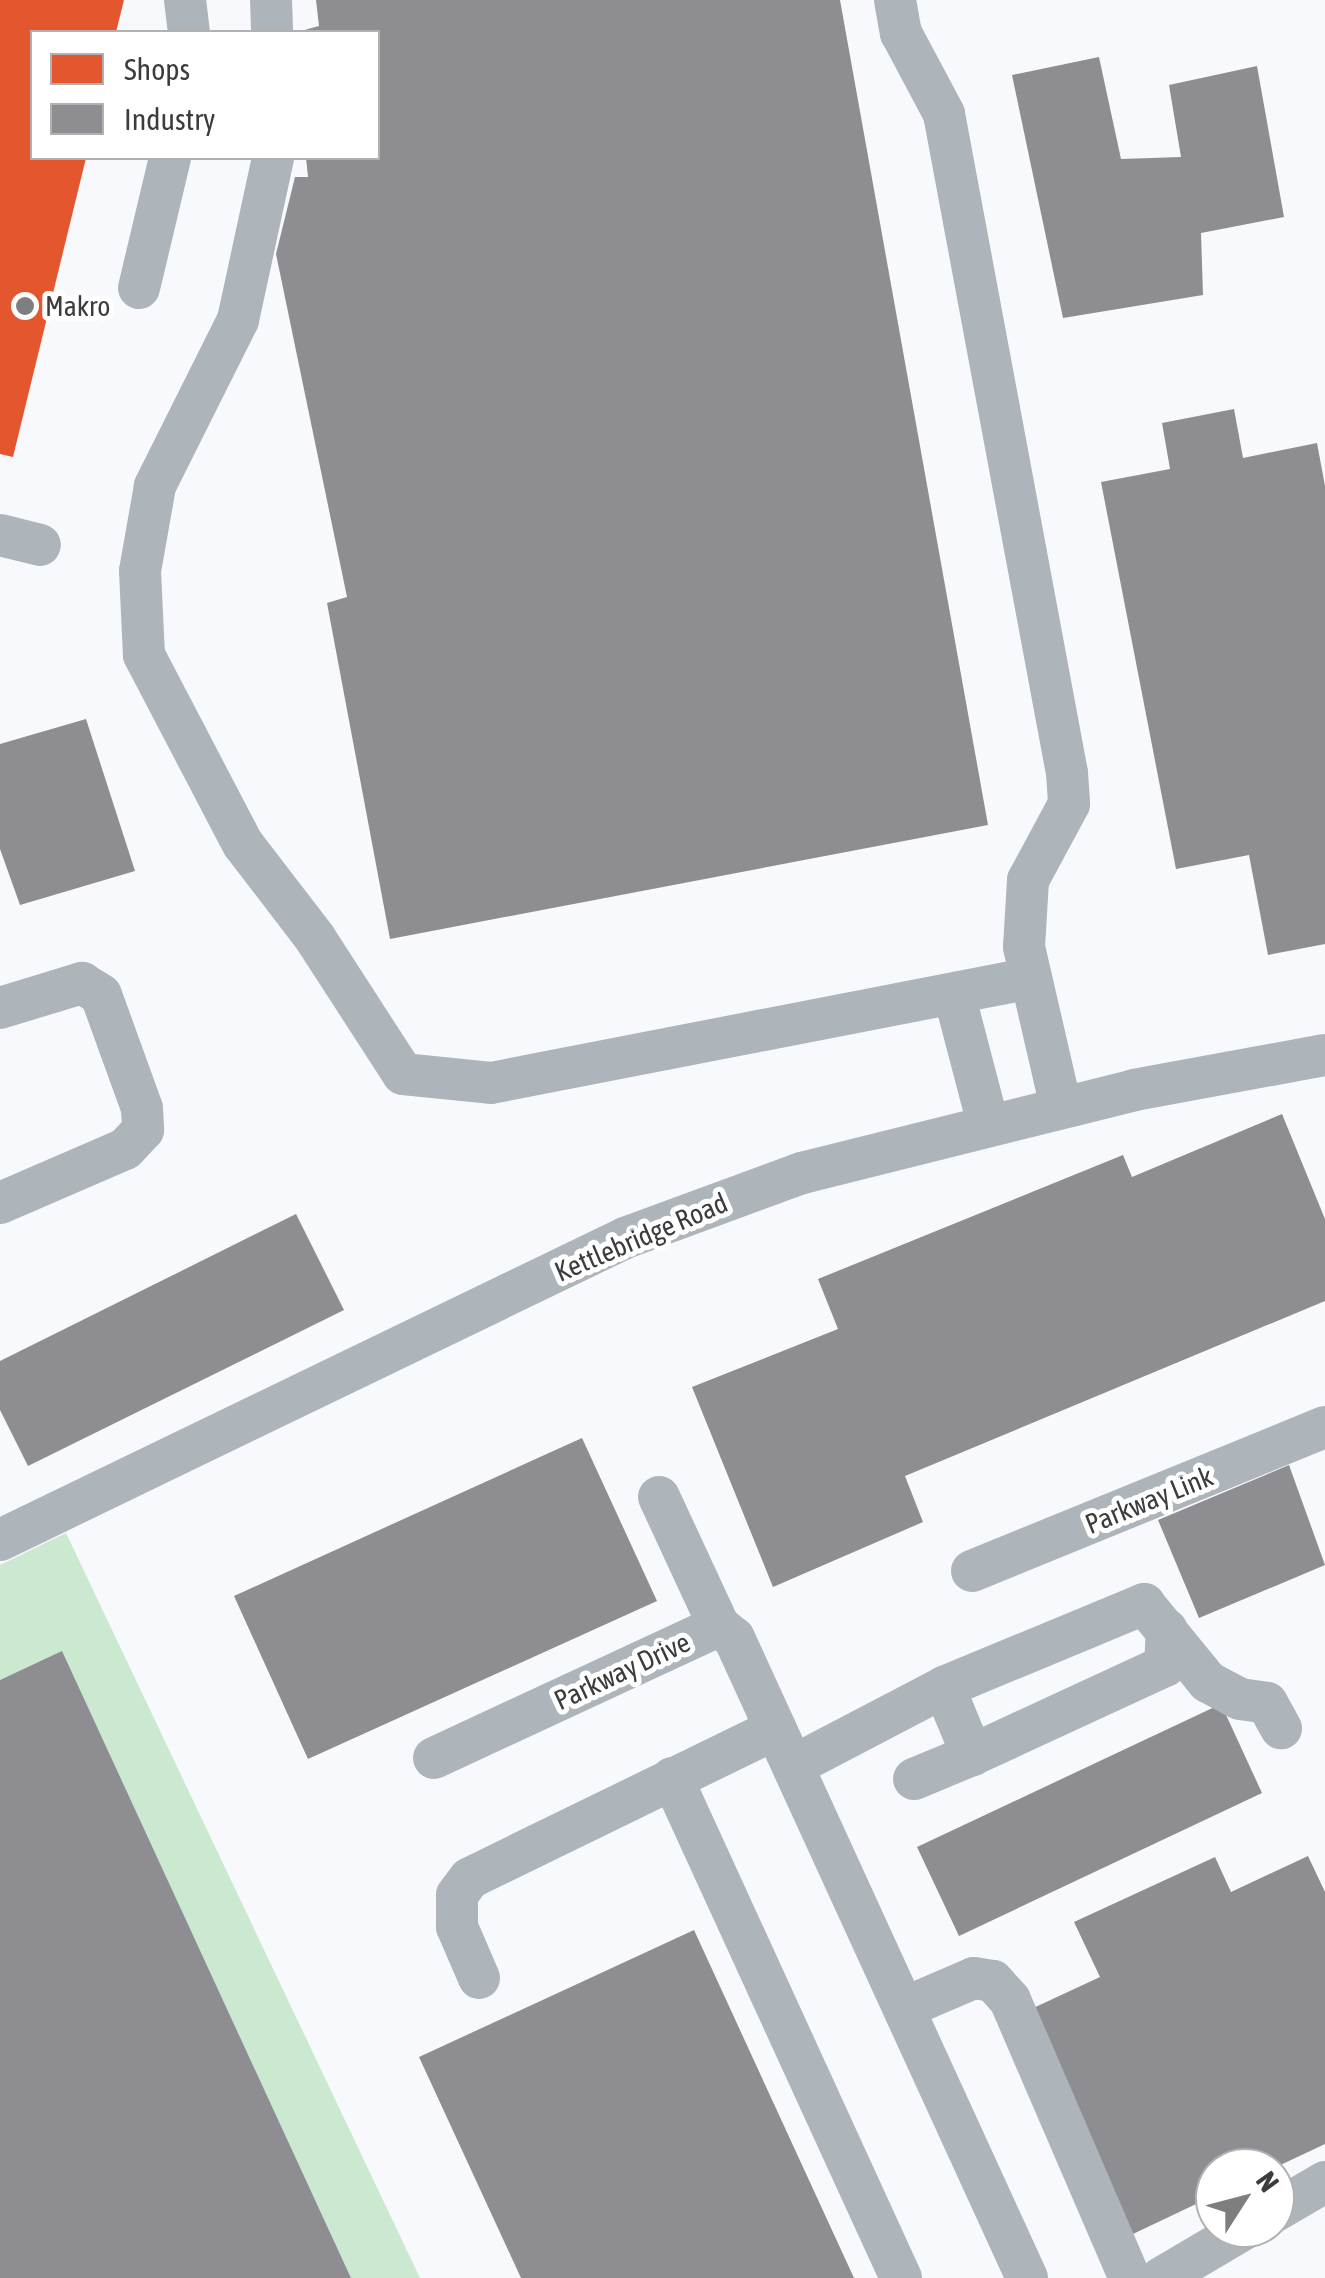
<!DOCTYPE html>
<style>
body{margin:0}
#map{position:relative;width:1325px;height:2278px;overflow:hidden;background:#f8f9fc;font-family:"Asap Condensed",sans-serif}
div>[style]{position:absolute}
.green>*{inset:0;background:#cbe9d0}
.shops>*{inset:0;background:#e4572e}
.industry>*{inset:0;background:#8d8d92}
.minor>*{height:42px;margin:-21px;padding:0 21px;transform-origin:21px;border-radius:21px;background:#adb5ba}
.dots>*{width:28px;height:28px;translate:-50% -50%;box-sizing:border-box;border:5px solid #fff;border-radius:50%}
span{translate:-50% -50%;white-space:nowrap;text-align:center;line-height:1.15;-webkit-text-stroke:10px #fff;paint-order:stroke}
.poi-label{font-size:28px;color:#3c3c3f}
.left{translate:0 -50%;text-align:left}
.street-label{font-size:28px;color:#3c3c3f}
.legend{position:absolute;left:30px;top:30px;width:350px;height:130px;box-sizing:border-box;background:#fff;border:2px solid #b1b1b2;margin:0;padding:12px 18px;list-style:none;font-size:30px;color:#3c3c3f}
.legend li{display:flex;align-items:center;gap:20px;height:50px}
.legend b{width:50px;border:2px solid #b1b1b2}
.north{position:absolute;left:1195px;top:2148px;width:100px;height:100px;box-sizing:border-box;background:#fff;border:2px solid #b1b1b2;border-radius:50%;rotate:54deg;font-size:28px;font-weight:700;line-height:40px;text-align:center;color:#3c3c3f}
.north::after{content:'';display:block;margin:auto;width:35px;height:45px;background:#7e7e81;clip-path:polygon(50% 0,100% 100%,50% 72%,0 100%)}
</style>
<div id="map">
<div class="green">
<div style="clip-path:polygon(66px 1533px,420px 2278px,351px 2278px,62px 1652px,0 1680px,0 1565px)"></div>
</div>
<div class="shops">
<div style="clip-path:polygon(0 0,124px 0,116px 32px,32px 32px,32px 158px,86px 158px,13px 457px,0 454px)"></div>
</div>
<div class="industry">
<div style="clip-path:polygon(316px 0,840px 0,988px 825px,390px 939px,327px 603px,347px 597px,276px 254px,295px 177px,308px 177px,306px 158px,378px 158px,378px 32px,297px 32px,319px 26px)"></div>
<div style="clip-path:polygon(1099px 57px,1121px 159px,1181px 157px,1169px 85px,1257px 66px,1284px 217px,1201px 233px,1203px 295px,1063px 318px,1012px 75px)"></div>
<div style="clip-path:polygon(1234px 409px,1243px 458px,1317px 443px,1325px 486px,1325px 944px,1268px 955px,1249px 855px,1176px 869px,1101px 482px,1170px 469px,1162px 423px)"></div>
<div style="clip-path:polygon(86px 719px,135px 871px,20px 905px,0 849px,0 744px)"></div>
<div style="clip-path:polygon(1282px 1114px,1325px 1219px,1325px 1301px,905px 1476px,923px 1522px,773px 1587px,692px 1387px,838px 1329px,818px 1279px,1123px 1155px,1132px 1177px)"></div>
<div style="clip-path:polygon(296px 1214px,344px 1310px,28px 1466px,0 1410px,0 1361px)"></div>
<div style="clip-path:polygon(582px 1438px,657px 1601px,308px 1759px,234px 1596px)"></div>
<div style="clip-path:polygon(1289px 1465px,1325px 1565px,1199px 1618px,1158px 1520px)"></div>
<div style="clip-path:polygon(62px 1651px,351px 2278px,0 2278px,0 1680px)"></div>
<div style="clip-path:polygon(1221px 1704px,1262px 1793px,959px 1936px,917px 1847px)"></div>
<div style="clip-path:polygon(1308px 1856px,1325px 1892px,1325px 2144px,1274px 2168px,1215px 2168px,1215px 2195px,1133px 2234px,1029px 2010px,1100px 1977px,1074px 1922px,1215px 1857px,1231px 1892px)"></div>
<div style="clip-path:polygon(694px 1930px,854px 2278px,521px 2278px,419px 2057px)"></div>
</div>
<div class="minor">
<div style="left:185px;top:0;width:32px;rotate:83deg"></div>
<div style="left:271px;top:0;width:32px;rotate:88deg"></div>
<div style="left:895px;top:0;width:34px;rotate:80deg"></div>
<div style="left:901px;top:33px;width:92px;rotate:62deg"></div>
<div style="left:944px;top:114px;width:670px;rotate:79.43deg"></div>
<div style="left:1067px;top:773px;width:31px;rotate:86deg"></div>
<div style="left:1069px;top:804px;width:86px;rotate:118.3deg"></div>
<div style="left:1028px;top:880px;width:67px;rotate:93.4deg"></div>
<div style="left:1024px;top:947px;width:164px;rotate:77deg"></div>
<div style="left:273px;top:158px;width:166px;rotate:102.2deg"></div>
<div style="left:238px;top:320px;width:186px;rotate:116.6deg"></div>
<div style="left:155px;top:486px;width:86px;rotate:100deg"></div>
<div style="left:140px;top:571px;width:84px;rotate:87.3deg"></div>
<div style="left:144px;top:655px;width:213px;rotate:62.4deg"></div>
<div style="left:243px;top:844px;width:118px;rotate:52.5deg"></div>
<div style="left:315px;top:938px;width:162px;rotate:57.1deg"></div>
<div style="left:403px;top:1074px;width:88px;rotate:5.8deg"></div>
<div style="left:491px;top:1083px;width:550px;rotate:-11deg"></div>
<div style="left:139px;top:288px;width:134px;rotate:-76.6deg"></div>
<div style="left:0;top:535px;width:41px;rotate:14deg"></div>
<div style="left:955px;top:998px;width:130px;rotate:75.3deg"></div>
<div style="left:0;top:1008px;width:86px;rotate:-17deg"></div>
<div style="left:82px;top:983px;width:22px;rotate:32deg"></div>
<div style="left:101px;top:995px;width:120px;rotate:70.1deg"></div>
<div style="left:142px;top:1108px;width:22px;rotate:87deg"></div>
<div style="left:143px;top:1130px;width:26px;rotate:133deg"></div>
<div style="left:125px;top:1149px;width:136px;rotate:156.6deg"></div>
<div style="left:659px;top:1497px;width:142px;rotate:65.1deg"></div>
<div style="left:0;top:1540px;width:694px;rotate:-25.79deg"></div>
<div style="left:625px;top:1238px;width:189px;rotate:-20.2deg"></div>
<div style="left:802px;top:1173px;width:342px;rotate:-14deg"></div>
<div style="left:1134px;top:1090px;width:194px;rotate:-10.4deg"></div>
<div style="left:972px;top:1571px;width:381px;rotate:-22.2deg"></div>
<div style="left:944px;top:1687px;width:74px;rotate:67.6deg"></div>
<div style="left:972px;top:1755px;width:213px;rotate:-24.8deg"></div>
<div style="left:1165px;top:1666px;width:36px;rotate:-87deg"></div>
<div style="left:434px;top:1758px;width:314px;rotate:-24.9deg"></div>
<div style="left:719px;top:1626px;width:19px;rotate:39deg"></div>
<div style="left:734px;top:1638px;width:704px;rotate:65.4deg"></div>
<div style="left:793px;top:1766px;width:170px;rotate:-27.6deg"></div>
<div style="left:944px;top:1687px;width:217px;rotate:-22.5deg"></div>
<div style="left:1144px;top:1604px;width:101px;rotate:50.6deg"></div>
<div style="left:1208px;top:1682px;width:36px;rotate:28deg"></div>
<div style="left:1240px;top:1699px;width:27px;rotate:8deg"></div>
<div style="left:1267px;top:1703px;width:29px;rotate:61deg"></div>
<div style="left:672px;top:1778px;width:550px;rotate:65.39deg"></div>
<div style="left:914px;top:1779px;width:63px;rotate:-22.5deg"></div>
<div style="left:479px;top:1978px;width:56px;rotate:-113.3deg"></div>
<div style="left:457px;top:1927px;width:32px;rotate:-90deg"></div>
<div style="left:457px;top:1895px;width:21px;rotate:-53deg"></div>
<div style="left:470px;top:1878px;width:340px;rotate:-26deg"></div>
<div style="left:904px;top:2008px;width:76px;rotate:-23.2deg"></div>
<div style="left:974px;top:1978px;width:19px;rotate:9deg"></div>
<div style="left:993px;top:1981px;width:25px;rotate:48deg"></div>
<div style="left:1010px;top:2000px;width:303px;rotate:66.7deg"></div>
<div style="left:1275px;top:2211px;width:58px;rotate:-30.1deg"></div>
<div style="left:1161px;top:2278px;width:99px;rotate:-30.5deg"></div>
</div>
<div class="dots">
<div style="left:25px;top:306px;background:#7e7e81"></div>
</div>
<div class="poi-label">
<span class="left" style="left:45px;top:306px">Makro</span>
</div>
<div class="street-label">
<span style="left:641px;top:1237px;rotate:-23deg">Kettlebridge Road</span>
<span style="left:1149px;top:1500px;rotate:-22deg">Parkway Link</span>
<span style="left:622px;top:1671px;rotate:-25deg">Parkway Drive</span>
</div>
<ul class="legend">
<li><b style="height:28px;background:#e4572e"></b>Shops</li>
<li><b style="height:28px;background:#8d8d92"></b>Industry</li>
</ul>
<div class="north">N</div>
</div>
